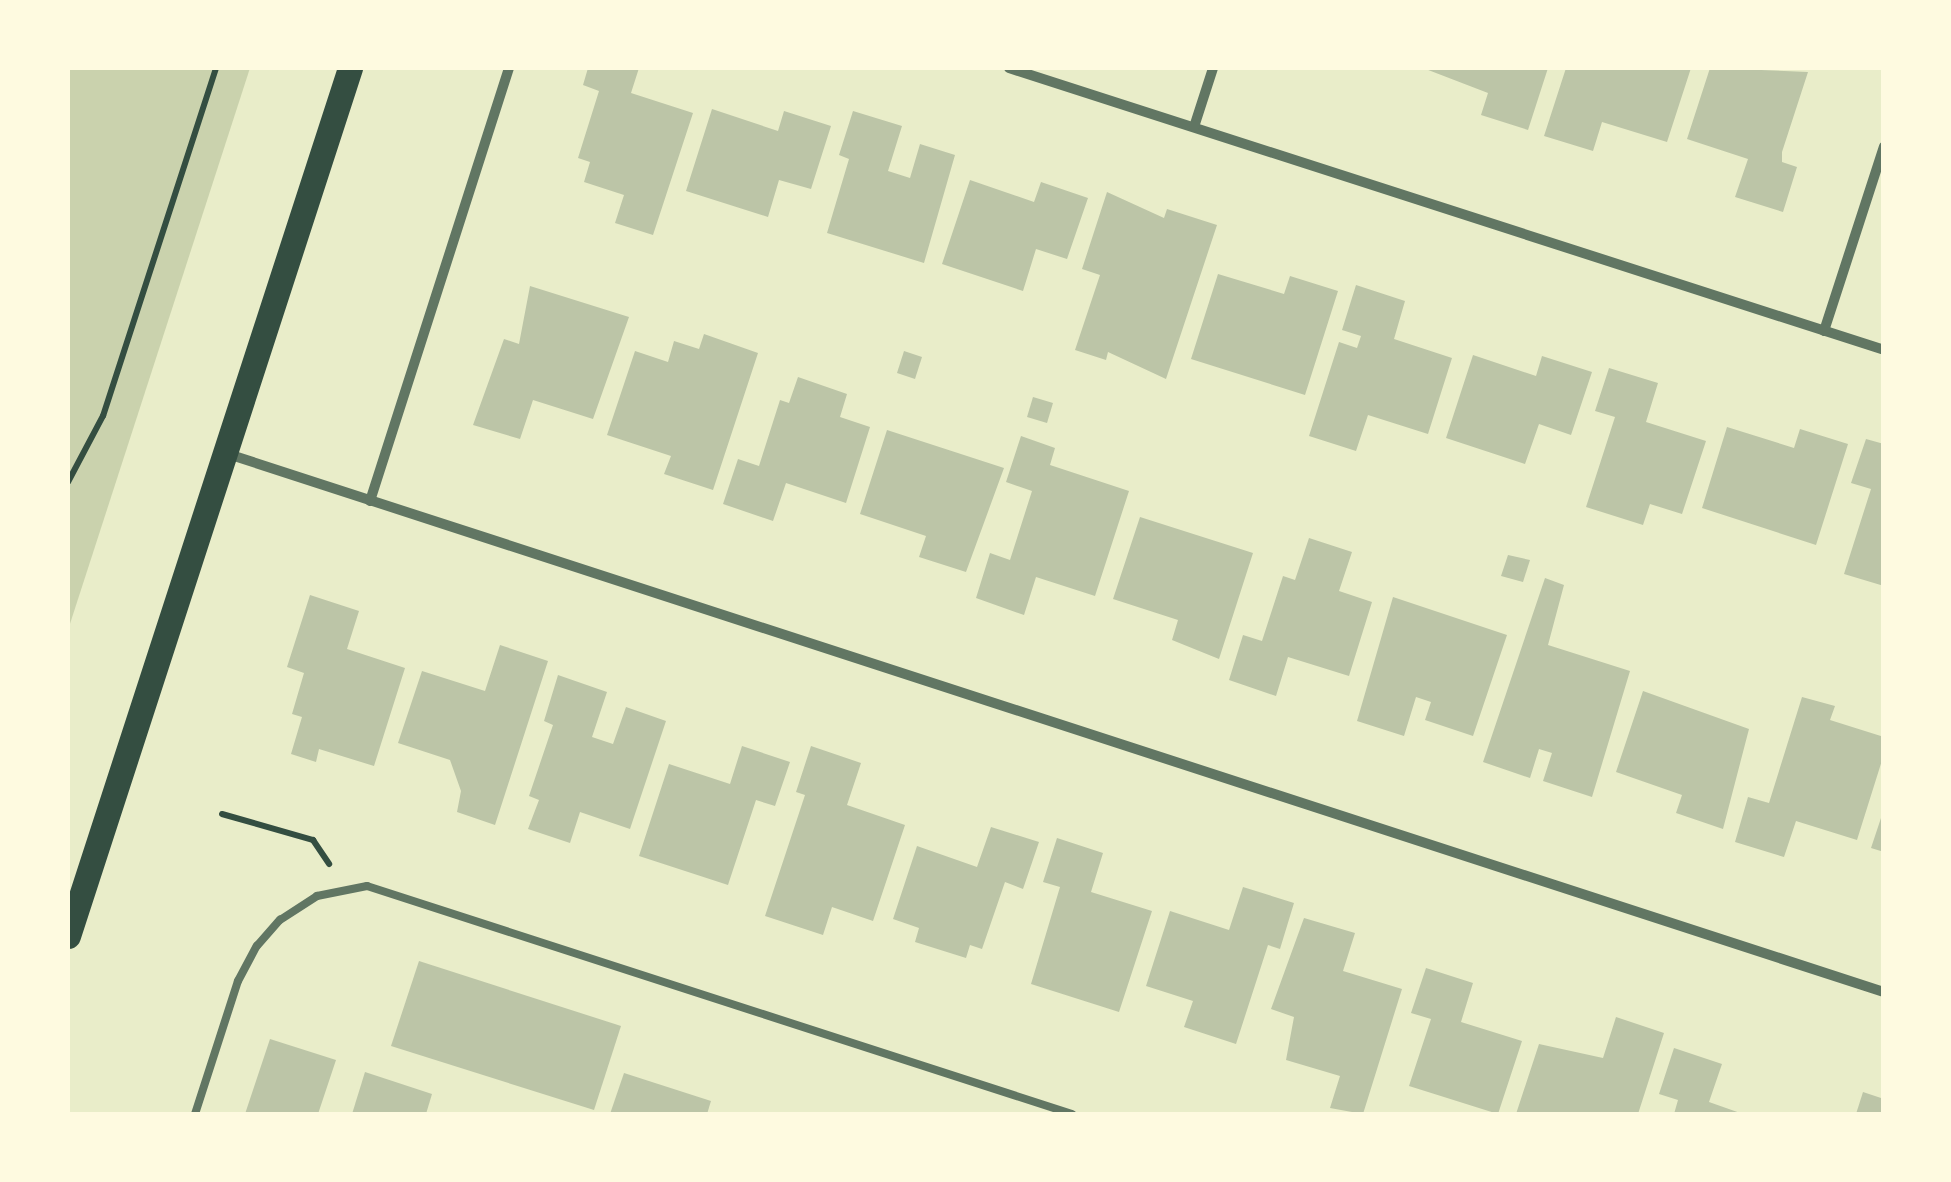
<!DOCTYPE html>
<style>
body{margin:0}
#map{position:relative;width:1951px;height:1182px;overflow:hidden;background:#e9edc9;font-family:"Nunito Sans",sans-serif}
div>[style]{position:absolute}
.green>*{inset:0;background:#cad2ad}
.building>*{inset:0;background:#bcc5a7}
.path>*{height:6px;margin:-3px;padding:0 3px;transform-origin:3px;border-radius:3px;background:#344e41}
.service>*{height:8px;margin:-4px;padding:0 4px;transform-origin:4px;border-radius:4px;background:#617663}
.minor>*{height:10px;margin:-5px;padding:0 5px;transform-origin:5px;border-radius:5px;background:#617663}
.primary>*{height:25px;margin:-12.5px;padding:0 12.5px;transform-origin:12.5px;border-radius:12.5px;background:#344e41}
span{translate:-50% -50%;white-space:nowrap;text-align:center;line-height:1.15;-webkit-text-stroke:8px #fefae0;paint-order:stroke}
.frame{position:absolute;inset:0;border:70px solid #fefae0;pointer-events:none}
</style>
<div id="map">
<div class="green">
<div style="clip-path:polygon(68px 68px,250px 68px,68px 630px)"></div>
</div>
<div class="building">
<div style="clip-path:polygon(588px 68px,639px 68px,631px 93px,693px 113px,653px 235px,615px 223px,624px 195px,584px 182px,590px 162px,578px 158px,599px 91px,583px 85px)"></div>
<div style="clip-path:polygon(1423px 68px,1548px 68px,1528px 130px,1481px 115px,1488px 93px)"></div>
<div style="clip-path:polygon(1566px 68px,1691px 68px,1667px 142px,1602px 122px,1593px 151px,1544px 136px)"></div>
<div style="clip-path:polygon(1710px 68px,1808px 72px,1782px 152px,1782px 162px,1797px 167px,1783px 212px,1735px 197px,1748px 159px,1687px 139px)"></div>
<div style="clip-path:polygon(712px 109px,778px 131px,784px 111px,831px 126px,811px 189px,779px 180px,768px 217px,686px 191px)"></div>
<div style="clip-path:polygon(853px 111px,902px 126px,888px 171px,910px 178px,920px 144px,955px 155px,924px 263px,827px 233px,849px 159px,839px 155px)"></div>
<div style="clip-path:polygon(970px 180px,1034px 202px,1041px 182px,1088px 198px,1067px 259px,1036px 249px,1023px 291px,942px 264px)"></div>
<div style="clip-path:polygon(1107px 192px,1164px 218px,1167px 209px,1217px 225px,1166px 379px,1108px 352px,1106px 360px,1075px 350px,1100px 275px,1082px 269px)"></div>
<div style="clip-path:polygon(1218px 274px,1284px 294px,1290px 276px,1338px 291px,1305px 395px,1191px 359px)"></div>
<div style="clip-path:polygon(1356px 285px,1405px 301px,1394px 339px,1452px 358px,1428px 434px,1368px 415px,1356px 451px,1309px 436px,1339px 342px,1357px 348px,1361px 336px,1342px 330px)"></div>
<div style="clip-path:polygon(530px 286px,629px 317px,593px 419px,533px 400px,520px 439px,473px 425px,504px 339px,519px 344px)"></div>
<div style="clip-path:polygon(704px 334px,758px 353px,713px 490px,664px 474px,671px 456px,607px 435px,635px 351px,668px 362px,674px 341px,699px 349px)"></div>
<div style="clip-path:polygon(904px 351px,922px 357px,915px 379px,897px 373px)"></div>
<div style="clip-path:polygon(1473px 355px,1536px 376px,1542px 356px,1592px 372px,1571px 435px,1539px 424px,1525px 464px,1446px 438px)"></div>
<div style="clip-path:polygon(1609px 368px,1658px 383px,1646px 422px,1706px 441px,1682px 514px,1650px 504px,1643px 525px,1586px 507px,1615px 417px,1595px 411px)"></div>
<div style="clip-path:polygon(798px 377px,847px 394px,840px 417px,870px 427px,846px 503px,786px 483px,773px 521px,723px 504px,738px 459px,759px 466px,780px 400px,789px 403px)"></div>
<div style="clip-path:polygon(1033px 397px,1053px 403px,1047px 423px,1027px 417px)"></div>
<div style="clip-path:polygon(1727px 427px,1794px 448px,1800px 429px,1848px 444px,1816px 545px,1702px 508px)"></div>
<div style="clip-path:polygon(887px 430px,1004px 468px,966px 572px,919px 557px,926px 536px,860px 514px)"></div>
<div style="clip-path:polygon(1021px 436px,1055px 448px,1050px 465px,1129px 491px,1095px 596px,1036px 577px,1024px 615px,976px 598px,990px 553px,1010px 560px,1032px 491px,1006px 482px)"></div>
<div style="clip-path:polygon(1866px 439px,1884px 444px,1884px 586px,1844px 574px,1871px 489px,1851px 483px)"></div>
<div style="clip-path:polygon(1140px 517px,1253px 553px,1219px 659px,1172px 640px,1178px 620px,1113px 599px)"></div>
<div style="clip-path:polygon(1309px 538px,1352px 552px,1339px 591px,1372px 602px,1349px 676px,1288px 657px,1276px 696px,1229px 680px,1243px 635px,1262px 641px,1283px 576px,1295px 580px)"></div>
<div style="clip-path:polygon(1508px 555px,1530px 560px,1523px 582px,1501px 576px)"></div>
<div style="clip-path:polygon(1545px 578px,1564px 585px,1548px 645px,1630px 671px,1592px 797px,1543px 781px,1552px 753px,1539px 749px,1530px 778px,1483px 762px)"></div>
<div style="clip-path:polygon(310px 595px,359px 611px,347px 649px,405px 668px,374px 766px,319px 749px,316px 762px,291px 754px,302px 717px,292px 714px,304px 673px,287px 667px)"></div>
<div style="clip-path:polygon(1393px 597px,1507px 635px,1473px 736px,1425px 720px,1431px 702px,1416px 697px,1404px 736px,1357px 721px)"></div>
<div style="clip-path:polygon(500px 645px,548px 661px,495px 825px,457px 812px,461px 791px,450px 760px,398px 743px,422px 671px,485px 691px)"></div>
<div style="clip-path:polygon(558px 675px,607px 692px,592px 737px,613px 744px,626px 707px,666px 721px,630px 829px,580px 812px,570px 843px,528px 829px,539px 800px,529px 796px,553px 725px,544px 721px)"></div>
<div style="clip-path:polygon(1643px 691px,1749px 729px,1723px 829px,1676px 813px,1682px 795px,1616px 772px)"></div>
<div style="clip-path:polygon(1802px 697px,1835px 706px,1830px 720px,1884px 737px,1884px 754px,1857px 840px,1796px 821px,1784px 857px,1735px 842px,1748px 797px,1769px 803px)"></div>
<div style="clip-path:polygon(742px 746px,790px 762px,775px 806px,756px 800px,728px 885px,639px 856px,669px 764px,730px 784px)"></div>
<div style="clip-path:polygon(811px 746px,861px 763px,847px 805px,905px 825px,873px 921px,832px 907px,823px 935px,765px 916px,805px 795px,796px 792px)"></div>
<div style="clip-path:polygon(1883px 812px,1884px 812px,1884px 852px,1871px 848px)"></div>
<div style="clip-path:polygon(991px 827px,1039px 842px,1023px 889px,1005px 882px,982px 949px,970px 945px,966px 958px,915px 942px,919px 928px,893px 919px,917px 846px,977px 867px)"></div>
<div style="clip-path:polygon(1057px 838px,1103px 853px,1091px 892px,1152px 911px,1119px 1012px,1031px 984px,1060px 887px,1043px 882px)"></div>
<div style="clip-path:polygon(1243px 887px,1294px 903px,1280px 949px,1268px 945px,1236px 1044px,1184px 1027px,1193px 1001px,1146px 986px,1170px 911px,1229px 930px)"></div>
<div style="clip-path:polygon(1304px 918px,1355px 933px,1343px 971px,1402px 989px,1363px 1114px,1330px 1108px,1340px 1076px,1286px 1060px,1294px 1017px,1271px 1009px)"></div>
<div style="clip-path:polygon(419px 961px,621px 1026px,594px 1110px,391px 1046px)"></div>
<div style="clip-path:polygon(1426px 968px,1473px 983px,1461px 1022px,1522px 1041px,1498px 1114px,1409px 1086px,1431px 1019px,1411px 1013px)"></div>
<div style="clip-path:polygon(1616px 1017px,1664px 1033px,1638px 1114px,1516px 1114px,1539px 1044px,1603px 1058px)"></div>
<div style="clip-path:polygon(270px 1039px,336px 1060px,318px 1114px,245px 1114px)"></div>
<div style="clip-path:polygon(1674px 1048px,1722px 1064px,1709px 1102px,1743px 1114px,1674px 1114px,1678px 1100px,1659px 1094px)"></div>
<div style="clip-path:polygon(365px 1072px,432px 1094px,426px 1114px,352px 1114px)"></div>
<div style="clip-path:polygon(624px 1073px,711px 1101px,707px 1114px,610px 1114px)"></div>
<div style="clip-path:polygon(1863px 1092px,1884px 1099px,1884px 1114px,1856px 1114px)"></div>
</div>
<div class="path">
<div style="left:68px;top:482px;width:75px;rotate:-62.1deg"></div>
<div style="left:103px;top:416px;width:366px;rotate:-72deg"></div>
<div style="left:222px;top:814px;width:95px;rotate:15.9deg"></div>
<div style="left:313px;top:840px;width:29px;rotate:56deg"></div>
</div>
<div class="service">
<div style="left:195px;top:1114px;width:140px;rotate:-72.1deg"></div>
<div style="left:238px;top:981px;width:40px;rotate:-62deg"></div>
<div style="left:257px;top:946px;width:35px;rotate:-49deg"></div>
<div style="left:280px;top:920px;width:44px;rotate:-33deg"></div>
<div style="left:317px;top:896px;width:51px;rotate:-11.3deg"></div>
<div style="left:367px;top:886px;width:741px;rotate:17.92deg"></div>
</div>
<div class="minor">
<div style="left:1009px;top:68px;width:919px;rotate:17.86deg"></div>
<div style="left:1194px;top:127px;width:62px;rotate:-72.1deg"></div>
<div style="left:1824px;top:331px;width:194px;rotate:-72deg"></div>
<div style="left:228px;top:454px;width:1741px;rotate:18deg"></div>
<div style="left:370px;top:501px;width:455px;rotate:-72.2deg"></div>
</div>
<div class="primary">
<div style="left:68px;top:936px;width:913px;rotate:-72deg"></div>
</div>
<div class="frame"></div>
</div>
